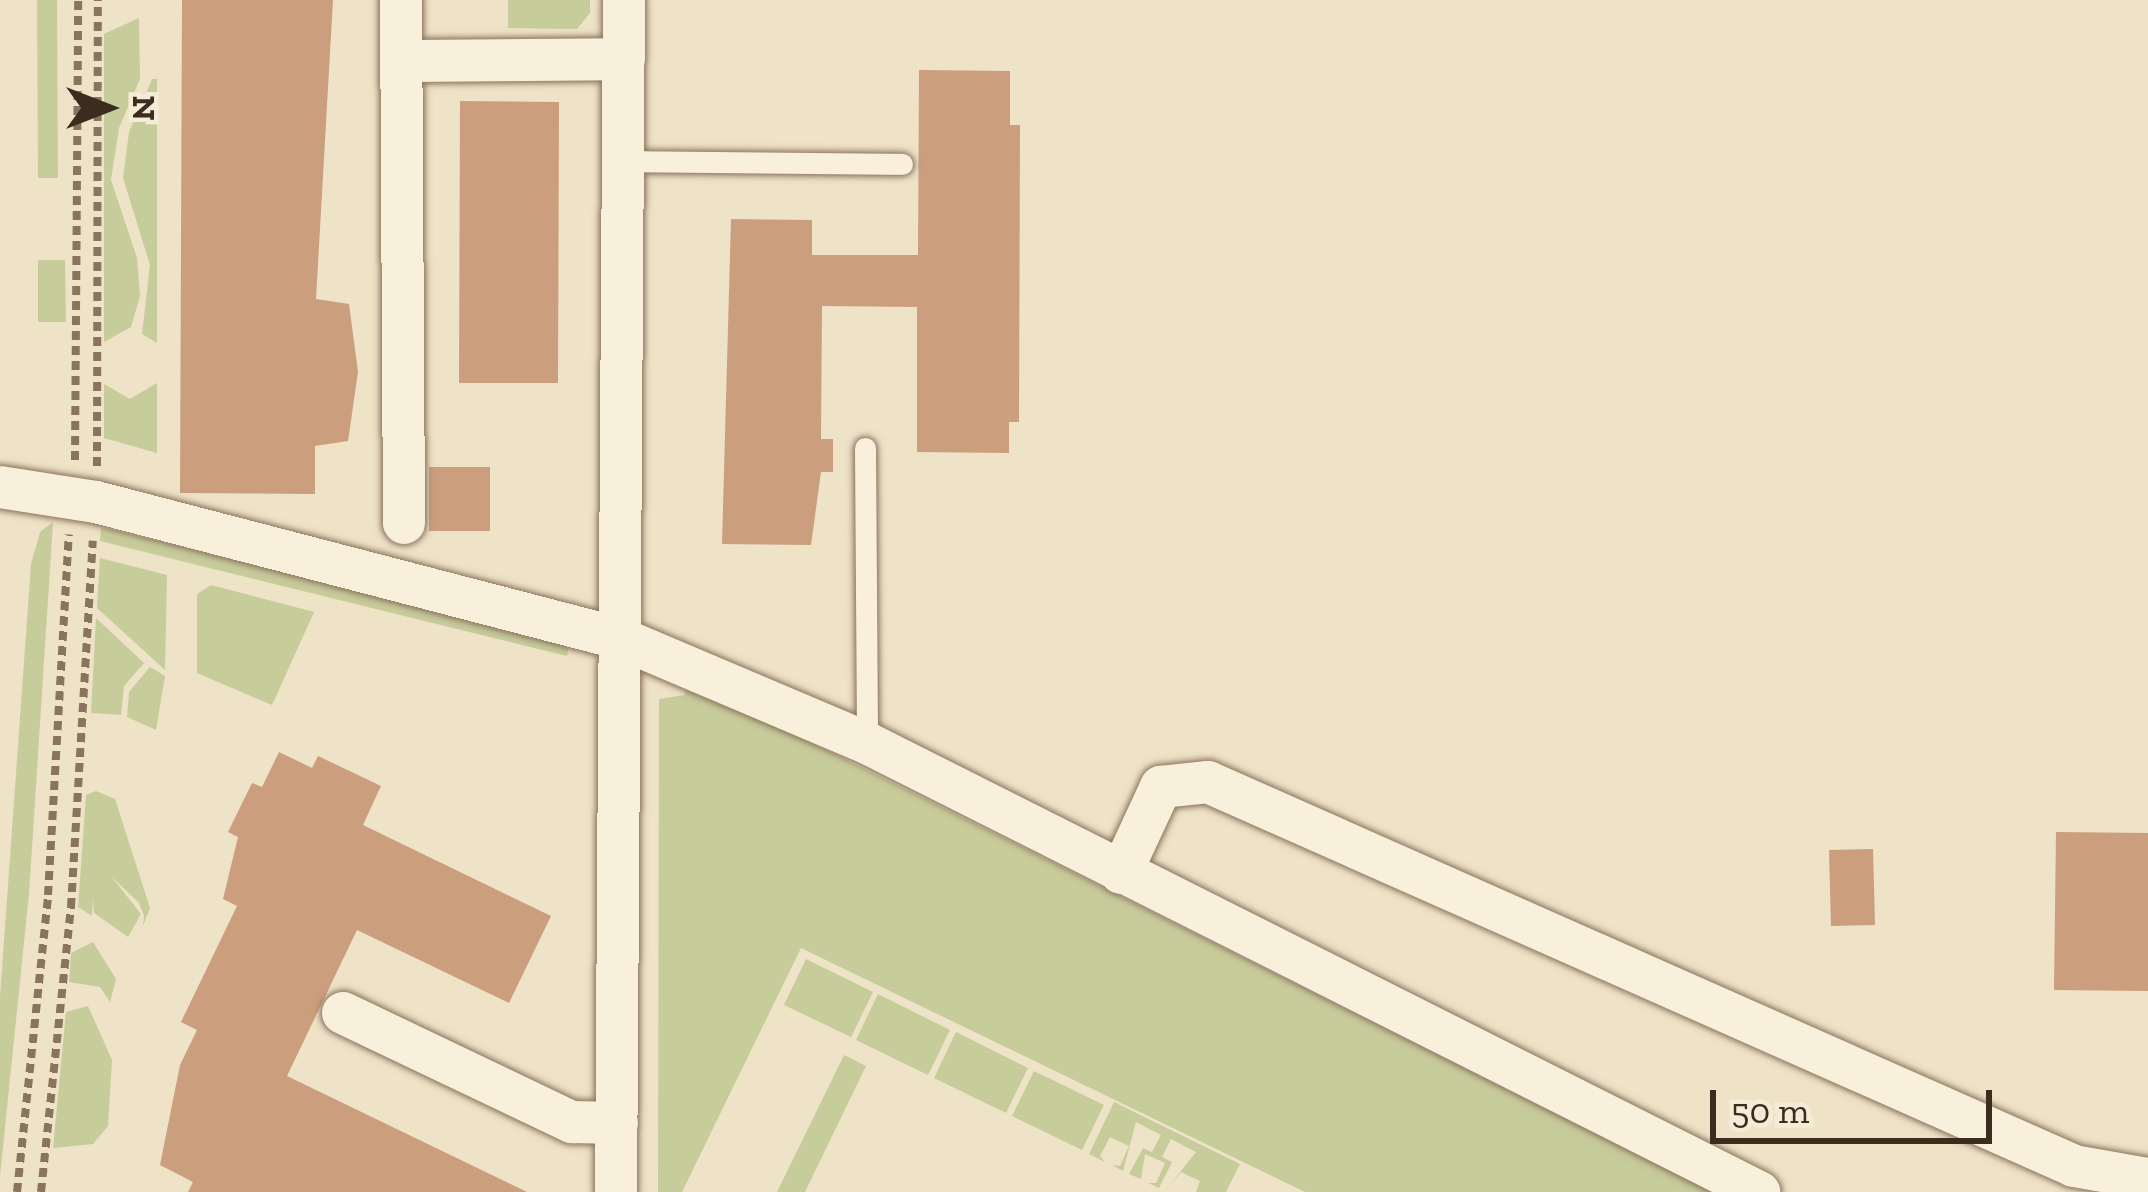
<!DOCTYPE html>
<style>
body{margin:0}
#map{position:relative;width:2148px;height:1192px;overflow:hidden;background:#eee2c7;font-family:"Zilla Slab",serif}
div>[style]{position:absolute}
.green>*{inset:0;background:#c7cc9b}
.building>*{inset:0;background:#cb9e7e}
.path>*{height:8px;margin-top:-4px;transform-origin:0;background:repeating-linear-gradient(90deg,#8a745d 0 9px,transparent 0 15px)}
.roads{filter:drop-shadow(0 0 3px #8a745d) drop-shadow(0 0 3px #8a745d)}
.lane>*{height:21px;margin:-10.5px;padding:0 10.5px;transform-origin:10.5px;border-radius:10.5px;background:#f9f0db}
.street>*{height:42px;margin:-21px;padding:0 21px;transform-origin:21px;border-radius:21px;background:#f9f0db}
span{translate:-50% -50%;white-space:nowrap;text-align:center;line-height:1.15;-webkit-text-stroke:12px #f5ecd7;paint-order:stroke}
.north{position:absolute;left:48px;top:48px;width:120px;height:120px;-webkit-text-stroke:9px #f5ecd7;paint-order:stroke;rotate:90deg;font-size:33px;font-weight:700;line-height:48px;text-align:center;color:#3a2d20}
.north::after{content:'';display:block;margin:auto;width:42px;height:54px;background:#3a2d20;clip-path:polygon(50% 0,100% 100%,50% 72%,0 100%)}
.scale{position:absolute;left:1710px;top:1090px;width:282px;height:54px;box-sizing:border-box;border:6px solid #3a2d20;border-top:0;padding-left:15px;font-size:36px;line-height:42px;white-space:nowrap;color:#3a2d20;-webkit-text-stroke:9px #f5ecd7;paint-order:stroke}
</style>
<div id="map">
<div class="green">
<div style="clip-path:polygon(37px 0,57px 0,58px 178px,38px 178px)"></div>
<div style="clip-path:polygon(508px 0,590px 0,590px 13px,577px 29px,508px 28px)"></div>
<div style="clip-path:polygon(139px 18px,140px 79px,119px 128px,111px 180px,137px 258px,140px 296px,131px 327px,104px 342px,104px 34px)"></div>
<div style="clip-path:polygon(152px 79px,157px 79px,157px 343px,142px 334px,150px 265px,123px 178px,129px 132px)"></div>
<div style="clip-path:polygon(38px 260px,65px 260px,66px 322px,38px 322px)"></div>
<div style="clip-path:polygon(157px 383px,157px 453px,104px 438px,104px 384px,130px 399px)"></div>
<div style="clip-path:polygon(53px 522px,29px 894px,0 1176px,0 997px,31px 564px,40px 532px)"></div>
<div style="clip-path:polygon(101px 527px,570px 643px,567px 656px,100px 541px)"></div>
<div style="clip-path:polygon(100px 558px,167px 575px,165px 670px,97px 608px)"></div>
<div style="clip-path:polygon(211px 585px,314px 612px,272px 705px,197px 673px,197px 594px)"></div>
<div style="clip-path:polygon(96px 618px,144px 663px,124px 686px,121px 715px,91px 713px)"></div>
<div style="clip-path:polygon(150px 667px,165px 676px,156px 730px,127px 717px,129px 692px)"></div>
<div style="clip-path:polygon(683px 680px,883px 778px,1713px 1192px,1305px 1192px,801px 948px,682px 1192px,658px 1192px,659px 699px,685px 695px)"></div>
<div style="clip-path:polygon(96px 791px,115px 799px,150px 908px,143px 926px,144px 916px,139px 903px,111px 876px,141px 914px,128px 937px,94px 913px,93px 899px,92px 916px,78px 907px,86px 795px)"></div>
<div style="clip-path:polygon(93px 942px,116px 979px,110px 1002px,100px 987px,69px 982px,71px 953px)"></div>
<div style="clip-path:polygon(806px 959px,873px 992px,851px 1037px,784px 1005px)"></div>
<div style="clip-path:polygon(878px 994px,950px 1030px,928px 1075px,856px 1040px)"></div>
<div style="clip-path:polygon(88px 1006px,112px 1060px,108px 1126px,93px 1144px,53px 1148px,66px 1012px)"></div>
<div style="clip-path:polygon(956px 1032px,1028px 1068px,1006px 1113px,934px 1078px)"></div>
<div style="clip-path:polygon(844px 1055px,866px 1066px,805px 1192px,777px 1192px)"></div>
<div style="clip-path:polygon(1034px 1071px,1104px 1105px,1082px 1150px,1012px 1116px)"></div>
<div style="clip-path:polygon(1114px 1102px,1240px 1164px,1226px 1192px,1196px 1192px,1200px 1181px,1181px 1172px,1165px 1191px,1196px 1152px,1171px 1139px,1162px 1157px,1172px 1162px,1159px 1188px,1148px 1183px,1156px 1183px,1165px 1163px,1145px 1154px,1141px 1179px,1129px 1174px,1143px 1148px,1152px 1152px,1161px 1135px,1136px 1122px,1123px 1171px,1112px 1165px,1120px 1166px,1129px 1146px,1110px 1137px,1100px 1156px,1105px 1162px,1089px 1154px)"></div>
</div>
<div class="building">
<div style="clip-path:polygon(182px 0,333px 0,316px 299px,349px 304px,358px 372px,348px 441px,315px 446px,315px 494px,180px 493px)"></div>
<div style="clip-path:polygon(919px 70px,1010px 71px,1010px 125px,1020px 125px,1019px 422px,1009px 422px,1009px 453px,917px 452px,917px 307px,822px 306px,821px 439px,833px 439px,833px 472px,821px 472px,811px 545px,722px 544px,731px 219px,812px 220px,812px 255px,918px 255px)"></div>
<div style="clip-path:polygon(460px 101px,559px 102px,558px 383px,459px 383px)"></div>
<div style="clip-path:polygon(429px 467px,490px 467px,490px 531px,429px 531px)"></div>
<div style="clip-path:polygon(279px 752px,312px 768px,318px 756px,381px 786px,363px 825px,551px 916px,509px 1003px,357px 930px,287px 1076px,527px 1192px,188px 1192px,193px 1182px,160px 1165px,180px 1065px,197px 1030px,181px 1022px,237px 906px,223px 899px,238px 837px,228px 832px,252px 783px,262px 787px)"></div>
<div style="clip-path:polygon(2056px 832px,2148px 833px,2148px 991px,2054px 990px)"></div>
<div style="clip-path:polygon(1873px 849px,1875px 925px,1831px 926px,1829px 850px)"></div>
</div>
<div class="path">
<div style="left:75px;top:460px;width:460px;rotate:-89.6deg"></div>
<div style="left:97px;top:466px;width:466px;rotate:-89.9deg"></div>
<div style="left:17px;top:1192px;width:299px;rotate:-84deg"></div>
<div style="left:48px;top:895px;width:361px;rotate:-86.7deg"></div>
<div style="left:41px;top:1192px;width:287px;rotate:-84deg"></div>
<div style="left:71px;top:907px;width:367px;rotate:-86.6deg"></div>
</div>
<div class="roads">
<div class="lane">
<div style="left:624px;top:161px;width:278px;rotate:0.6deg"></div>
<div style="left:865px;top:448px;width:295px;rotate:89.6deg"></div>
</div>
<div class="street">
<div style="left:401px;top:0;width:523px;rotate:89.67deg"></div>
<div style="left:402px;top:61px;width:222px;rotate:-0.5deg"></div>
<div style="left:0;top:487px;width:97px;rotate:8.9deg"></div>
<div style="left:96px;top:502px;width:544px;rotate:14.6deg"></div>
<div style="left:622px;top:639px;width:266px;rotate:23deg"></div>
<div style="left:867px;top:743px;width:999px;rotate:26.72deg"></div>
<div style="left:1121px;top:873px;width:95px;rotate:-65.1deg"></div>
<div style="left:1161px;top:787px;width:47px;rotate:-6.1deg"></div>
<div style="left:1208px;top:782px;width:947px;rotate:23.91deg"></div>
<div style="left:2074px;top:1166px;width:75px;rotate:10deg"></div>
<div style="left:343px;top:1013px;width:254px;rotate:25.5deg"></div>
<div style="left:572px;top:1122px;width:45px;rotate:1.3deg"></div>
<div style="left:616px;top:1192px;width:1192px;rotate:-89.62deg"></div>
</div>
</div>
<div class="north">N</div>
<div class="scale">50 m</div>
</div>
